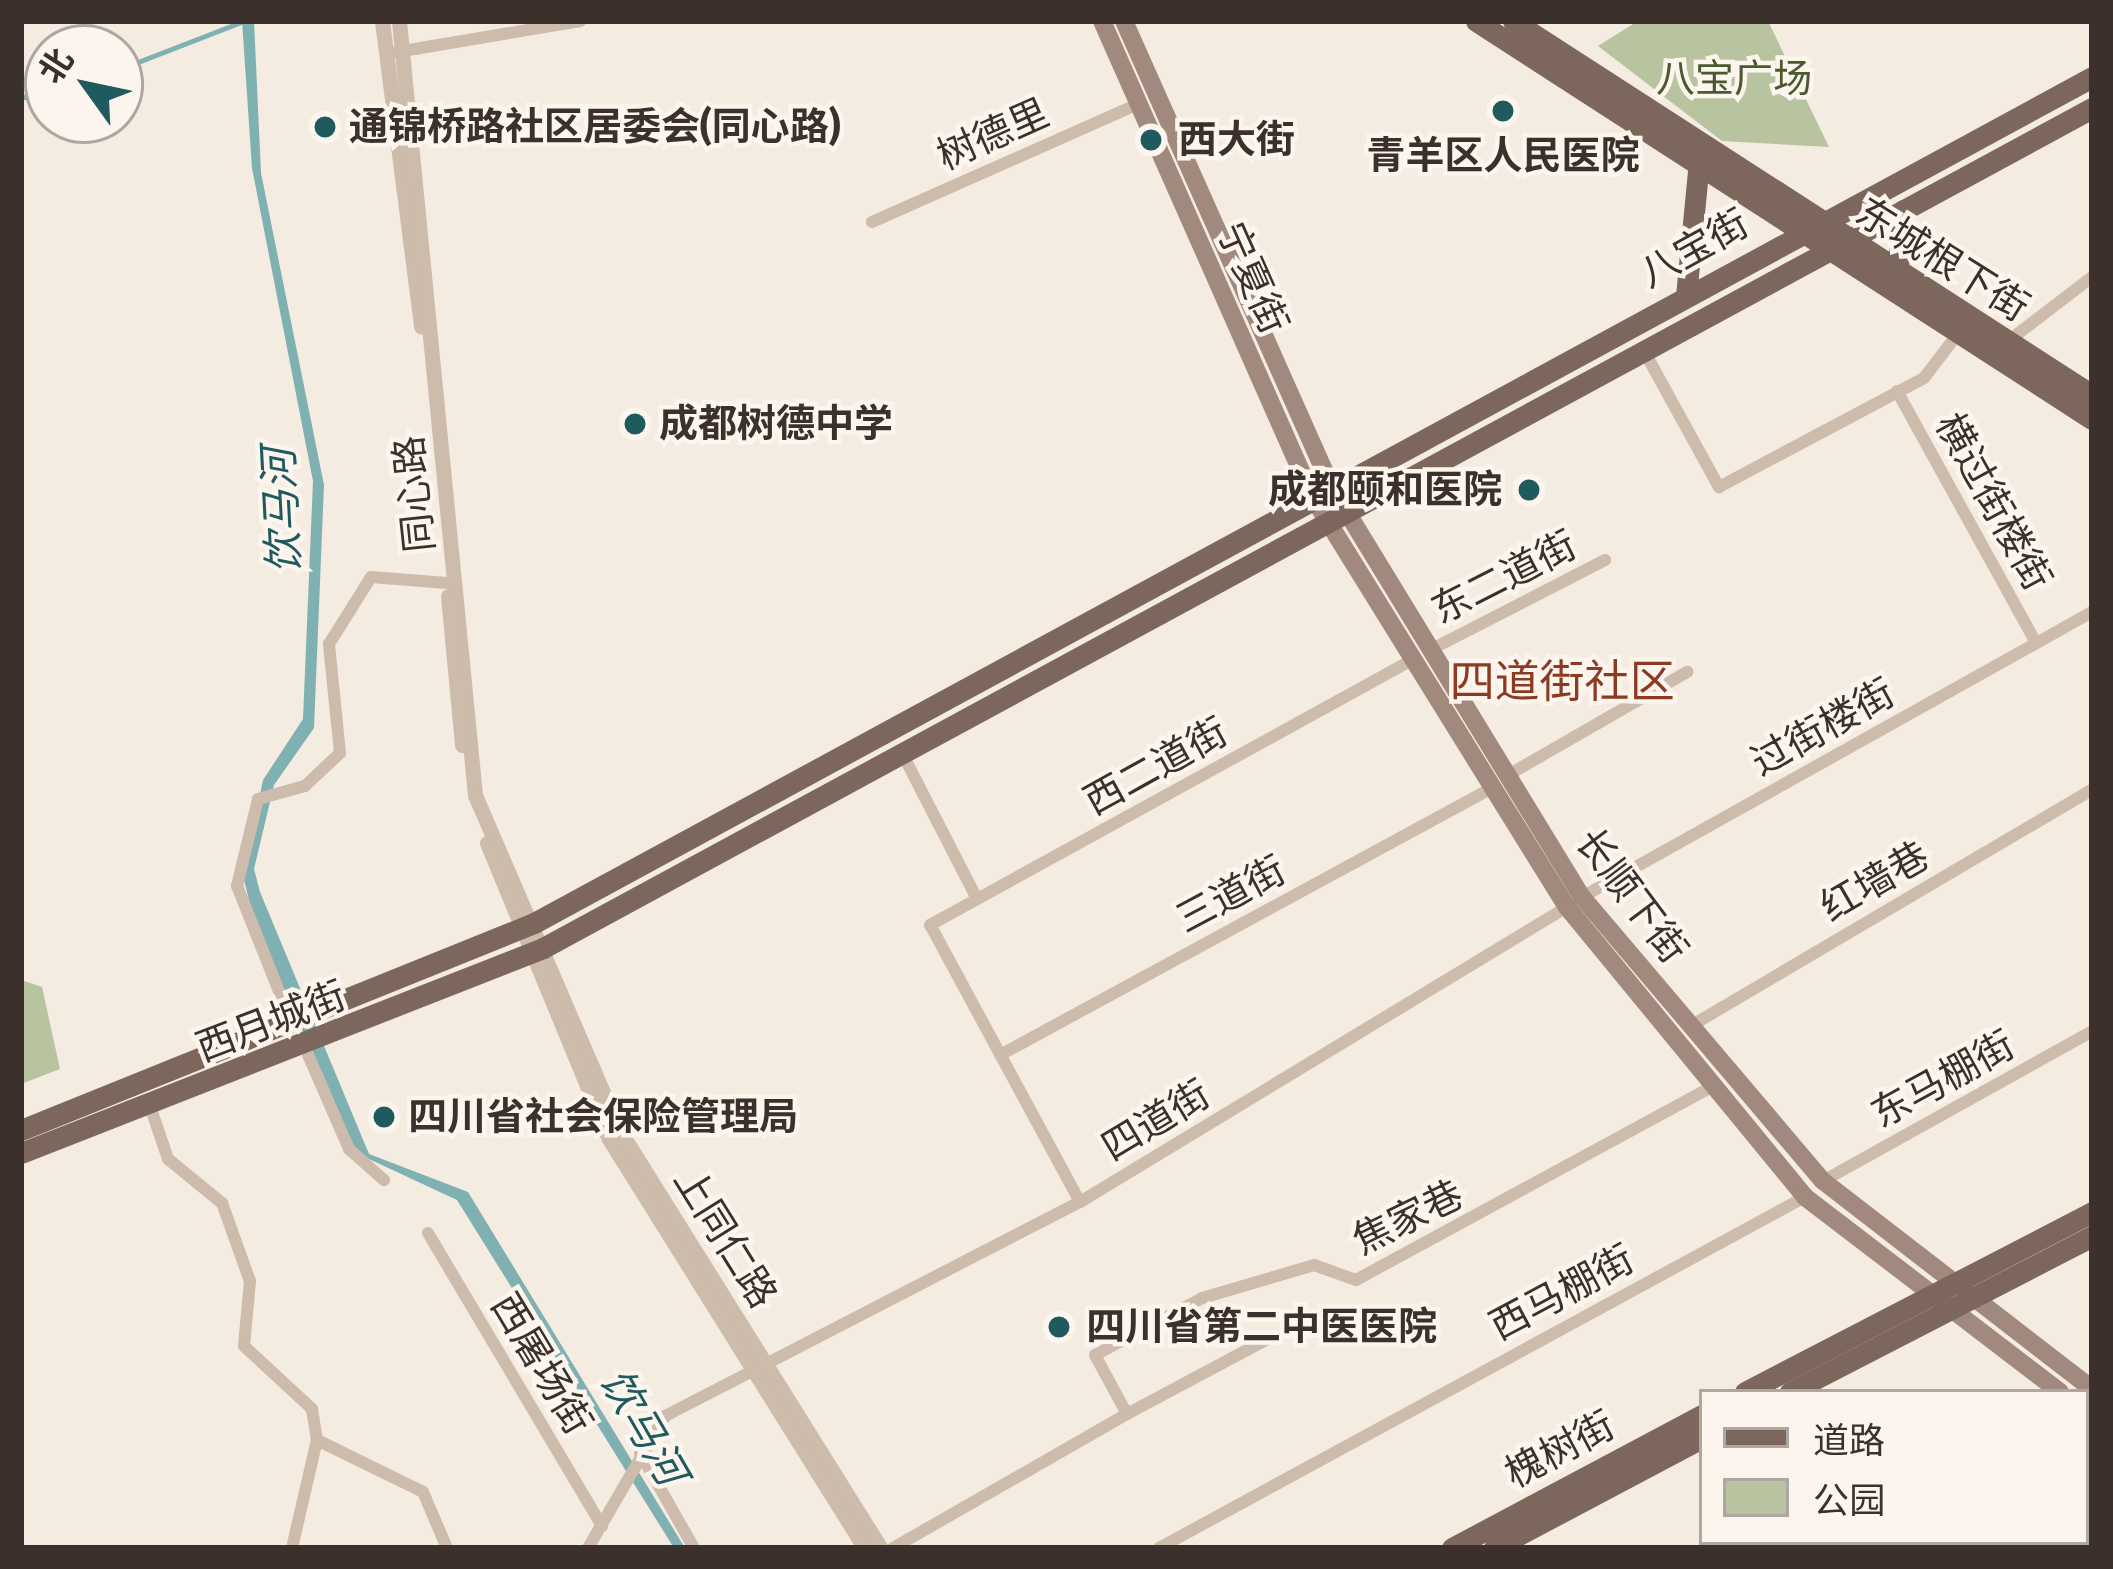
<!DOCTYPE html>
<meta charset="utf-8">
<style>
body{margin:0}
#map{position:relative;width:2113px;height:1569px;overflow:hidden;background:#f4ebe1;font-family:"Fira Sans Condensed","Noto Sans SC",sans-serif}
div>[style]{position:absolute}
.green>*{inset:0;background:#b8c4a0}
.water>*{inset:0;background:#7fb0b2}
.stream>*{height:4.5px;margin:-2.25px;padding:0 2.25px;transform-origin:2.25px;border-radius:2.25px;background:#7fb0b2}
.minor>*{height:12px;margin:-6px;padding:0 6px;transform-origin:6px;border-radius:6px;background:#cdbbac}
.tertiary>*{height:15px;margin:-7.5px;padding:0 7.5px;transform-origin:7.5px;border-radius:7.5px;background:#cdbbac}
.secondary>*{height:18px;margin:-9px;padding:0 9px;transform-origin:9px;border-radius:9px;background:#a18a7d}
.primary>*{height:21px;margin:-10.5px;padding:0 10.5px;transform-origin:10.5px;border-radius:10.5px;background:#7d675c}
.dots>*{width:33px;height:33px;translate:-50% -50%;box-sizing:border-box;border:6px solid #fbf5ee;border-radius:50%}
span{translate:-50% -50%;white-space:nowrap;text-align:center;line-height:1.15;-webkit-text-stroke:9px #fbf5ee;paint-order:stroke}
.park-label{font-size:39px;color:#4a5a2e}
.poi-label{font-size:39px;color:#3b302b;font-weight:700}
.left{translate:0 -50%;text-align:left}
.right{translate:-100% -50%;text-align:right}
.street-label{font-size:39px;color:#3b302b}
.water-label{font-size:42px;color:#1f5a5e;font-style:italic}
.quarter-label{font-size:45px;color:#8c3b22}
.frame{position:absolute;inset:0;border:24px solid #3b302b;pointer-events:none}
.legend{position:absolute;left:1699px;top:1389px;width:390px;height:156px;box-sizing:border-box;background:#fbf5ee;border:3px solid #aea6a0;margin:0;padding:15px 21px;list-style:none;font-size:36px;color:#3b302b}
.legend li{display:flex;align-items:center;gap:24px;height:60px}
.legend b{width:60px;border:3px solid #aea6a0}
.north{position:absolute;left:24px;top:24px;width:120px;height:120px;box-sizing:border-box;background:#fbf5ee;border:3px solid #aea6a0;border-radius:50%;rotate:303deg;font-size:33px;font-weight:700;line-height:48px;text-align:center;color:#3b302b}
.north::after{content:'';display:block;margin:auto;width:42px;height:54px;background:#1f5a5e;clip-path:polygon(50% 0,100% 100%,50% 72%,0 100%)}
</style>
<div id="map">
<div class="green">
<div style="clip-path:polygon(1638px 21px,1768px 21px,1829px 147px,1722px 141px,1598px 46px)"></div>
<div style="clip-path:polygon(21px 980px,42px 987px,60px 1069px,21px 1084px)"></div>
</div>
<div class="water">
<div style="clip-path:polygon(242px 21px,254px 21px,261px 173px,324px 485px,314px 728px,274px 785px,254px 869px,260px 892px,369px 1154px,468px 1192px,685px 1548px,674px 1548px,457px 1200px,354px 1152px,253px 916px,243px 876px,263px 780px,303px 719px,313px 481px,252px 168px)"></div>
</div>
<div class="stream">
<div style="left:120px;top:69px;width:133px;rotate:-21.2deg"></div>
<div style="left:21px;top:98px;width:28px;rotate:-17deg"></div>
</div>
<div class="minor">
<div style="left:397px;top:52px;width:186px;rotate:-9.6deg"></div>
<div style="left:872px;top:222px;width:291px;rotate:-23.9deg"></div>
<div style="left:2007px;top:342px;width:107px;rotate:-37.4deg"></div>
<div style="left:1643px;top:349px;width:158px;rotate:61.2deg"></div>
<div style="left:1719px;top:487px;width:232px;rotate:-28deg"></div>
<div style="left:1924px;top:378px;width:53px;rotate:-52.7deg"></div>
<div style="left:1897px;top:391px;width:288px;rotate:61.1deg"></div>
<div style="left:1430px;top:650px;width:197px;rotate:-27.2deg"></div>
<div style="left:902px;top:753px;width:164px;rotate:62.8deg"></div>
<div style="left:1508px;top:775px;width:207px;rotate:-29.9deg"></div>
<div style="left:1582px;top:897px;width:584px;rotate:-29.2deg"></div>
<div style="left:292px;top:1024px;width:149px;rotate:-111.7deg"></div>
<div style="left:237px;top:886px;width:89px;rotate:-76.4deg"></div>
<div style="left:258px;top:799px;width:49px;rotate:-15.5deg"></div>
<div style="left:305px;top:786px;width:48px;rotate:-43.3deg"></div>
<div style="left:340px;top:753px;width:110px;rotate:-95.8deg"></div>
<div style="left:329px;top:644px;width:79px;rotate:-57.9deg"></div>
<div style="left:371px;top:577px;width:76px;rotate:4.5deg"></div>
<div style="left:1689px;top:1027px;width:468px;rotate:-30.5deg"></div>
<div style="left:306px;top:1050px;width:108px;rotate:66.5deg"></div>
<div style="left:349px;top:1149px;width:47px;rotate:41.5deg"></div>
<div style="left:1000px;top:1055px;width:560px;rotate:-28.49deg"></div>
<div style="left:150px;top:1106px;width:56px;rotate:71.2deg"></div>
<div style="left:168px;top:1159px;width:70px;rotate:39.2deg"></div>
<div style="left:222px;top:1203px;width:83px;rotate:70.3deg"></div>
<div style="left:250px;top:1281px;width:65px;rotate:95.3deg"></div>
<div style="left:244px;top:1346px;width:93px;rotate:42.8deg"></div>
<div style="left:312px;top:1409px;width:31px;rotate:81deg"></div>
<div style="left:317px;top:1440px;width:118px;rotate:26.1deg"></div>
<div style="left:423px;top:1492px;width:61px;rotate:66.8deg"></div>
<div style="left:1823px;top:1181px;width:308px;rotate:-29.1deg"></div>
<div style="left:1080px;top:1202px;width:315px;rotate:-118.4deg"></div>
<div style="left:930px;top:925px;width:550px;rotate:-28.8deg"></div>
<div style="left:428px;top:1233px;width:341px;rotate:59.3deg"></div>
<div style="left:1127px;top:1414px;width:163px;rotate:-28.1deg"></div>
<div style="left:640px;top:1453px;width:109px;rotate:60.4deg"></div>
<div style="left:2086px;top:1535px;width:7px;rotate:-27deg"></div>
<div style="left:292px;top:1548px;width:111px;rotate:-77deg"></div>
<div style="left:588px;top:1548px;width:153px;rotate:-59.7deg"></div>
<div style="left:665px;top:1416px;width:467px;rotate:-27.3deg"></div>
<div style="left:1080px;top:1202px;width:569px;rotate:-31.21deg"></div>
<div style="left:893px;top:1548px;width:270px;rotate:-29.8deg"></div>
<div style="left:1127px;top:1414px;width:67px;rotate:-118.5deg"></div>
<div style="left:1095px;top:1355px;width:121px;rotate:-28deg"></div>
<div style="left:1202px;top:1298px;width:117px;rotate:-16.4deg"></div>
<div style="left:1314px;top:1265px;width:45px;rotate:19.7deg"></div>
<div style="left:1356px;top:1280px;width:405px;rotate:-28.5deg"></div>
<div style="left:1159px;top:1548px;width:735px;rotate:-28.52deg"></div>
<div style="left:1859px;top:1548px;width:13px;rotate:-29deg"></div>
<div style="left:2060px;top:1548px;width:13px;rotate:-27deg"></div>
</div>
<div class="tertiary">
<div style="left:382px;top:21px;width:308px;rotate:82.7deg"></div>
<div style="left:399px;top:21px;width:778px;rotate:84.39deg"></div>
<div style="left:475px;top:795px;width:366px;rotate:66.7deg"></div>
<div style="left:620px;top:1131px;width:492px;rotate:58deg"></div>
<div style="left:448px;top:596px;width:150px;rotate:84.6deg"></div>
<div style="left:487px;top:843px;width:320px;rotate:67.6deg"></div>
<div style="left:609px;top:1139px;width:483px;rotate:58deg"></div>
</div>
<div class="secondary">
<div style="left:1102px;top:21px;width:519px;rotate:66.15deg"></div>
<div style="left:1312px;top:496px;width:484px;rotate:58.2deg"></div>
<div style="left:1567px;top:907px;width:375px;rotate:50.6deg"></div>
<div style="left:1805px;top:1197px;width:321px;rotate:37.4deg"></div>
<div style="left:1124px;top:21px;width:509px;rotate:66deg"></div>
<div style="left:1331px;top:486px;width:482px;rotate:58.6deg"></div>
<div style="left:1582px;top:897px;width:372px;rotate:49.7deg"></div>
<div style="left:1823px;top:1181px;width:340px;rotate:37.7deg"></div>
<div style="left:2086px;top:1412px;width:7px;rotate:34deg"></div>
</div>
<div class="primary">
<div style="left:1476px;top:21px;width:733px;rotate:32.87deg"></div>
<div style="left:1513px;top:21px;width:689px;rotate:32.86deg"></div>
<div style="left:1897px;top:277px;width:67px;rotate:-84.9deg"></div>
<div style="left:1686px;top:296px;width:126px;rotate:-84.5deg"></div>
<div style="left:21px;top:1130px;width:553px;rotate:-21.97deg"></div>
<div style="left:534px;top:923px;width:1773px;rotate:-28.5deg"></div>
<div style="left:21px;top:1153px;width:561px;rotate:-21.44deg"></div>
<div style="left:543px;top:948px;width:1762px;rotate:-28.47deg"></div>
<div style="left:1745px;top:1392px;width:391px;rotate:-27.4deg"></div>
<div style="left:1790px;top:1392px;width:340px;rotate:-27.3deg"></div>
<div style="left:1452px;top:1548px;width:283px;rotate:-28deg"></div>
<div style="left:1494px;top:1548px;width:235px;rotate:-27.9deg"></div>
</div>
<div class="dots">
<div style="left:1503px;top:111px;background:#1f5a5e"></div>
<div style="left:325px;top:127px;background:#1f5a5e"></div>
<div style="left:1151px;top:140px;background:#1f5a5e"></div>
<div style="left:635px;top:424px;background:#1f5a5e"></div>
<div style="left:1529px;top:490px;background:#1f5a5e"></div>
<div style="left:384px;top:1117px;background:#1f5a5e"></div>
<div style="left:1059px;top:1327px;background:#1f5a5e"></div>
</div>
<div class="park-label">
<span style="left:1734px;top:79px">八宝广场</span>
</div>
<div class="poi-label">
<span class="left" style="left:349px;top:127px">通锦桥路社区居委会(同心路)</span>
<span class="left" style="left:1178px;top:140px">西大街</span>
<span style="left:1503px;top:156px">青羊区人民医院</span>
<span class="left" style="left:659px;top:424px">成都树德中学</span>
<span class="right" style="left:1502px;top:490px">成都颐和医院</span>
<span class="left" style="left:408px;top:1117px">四川省社会保险管理局</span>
<span class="left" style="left:1086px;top:1327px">四川省第二中医医院</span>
</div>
<div class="street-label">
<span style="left:993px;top:135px;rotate:-24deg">树德里</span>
<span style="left:1694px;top:249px;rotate:-29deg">八宝街</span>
<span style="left:1942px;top:260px;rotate:32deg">东城根下街</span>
<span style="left:1252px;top:278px;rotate:66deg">宁夏街</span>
<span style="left:415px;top:494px;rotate:-96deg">同心路</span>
<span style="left:1993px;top:502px;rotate:61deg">横过街楼街</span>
<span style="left:1504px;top:578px;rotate:-27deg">东二道街</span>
<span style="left:1823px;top:728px;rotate:-29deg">过街楼街</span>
<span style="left:1156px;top:767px;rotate:-29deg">西二道街</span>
<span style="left:1875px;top:882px;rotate:-30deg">红墙巷</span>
<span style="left:1231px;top:895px;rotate:-28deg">三道街</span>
<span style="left:1631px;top:896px;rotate:53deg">长顺下街</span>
<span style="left:271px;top:1022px;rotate:-21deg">西月城街</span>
<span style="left:1943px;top:1080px;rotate:-29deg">东马棚街</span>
<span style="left:1156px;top:1121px;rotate:-31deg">四道街</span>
<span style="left:1408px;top:1218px;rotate:-26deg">焦家巷</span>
<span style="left:725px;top:1238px;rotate:58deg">上同仁路</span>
<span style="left:1562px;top:1293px;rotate:-28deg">西马棚街</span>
<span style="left:541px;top:1364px;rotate:59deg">西屠场街</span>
<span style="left:1560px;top:1450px;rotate:-28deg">槐树街</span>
</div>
<div class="water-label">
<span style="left:282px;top:511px;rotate:-93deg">饮马河</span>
<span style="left:643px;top:1427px;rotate:60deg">饮马河</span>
</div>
<div class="quarter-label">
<span style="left:1562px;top:683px">四道街社区</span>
</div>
<div class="frame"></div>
<ul class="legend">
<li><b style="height:15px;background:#7d675c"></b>道路</li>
<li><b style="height:33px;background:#b8c4a0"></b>公园</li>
</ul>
<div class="north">北</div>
</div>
